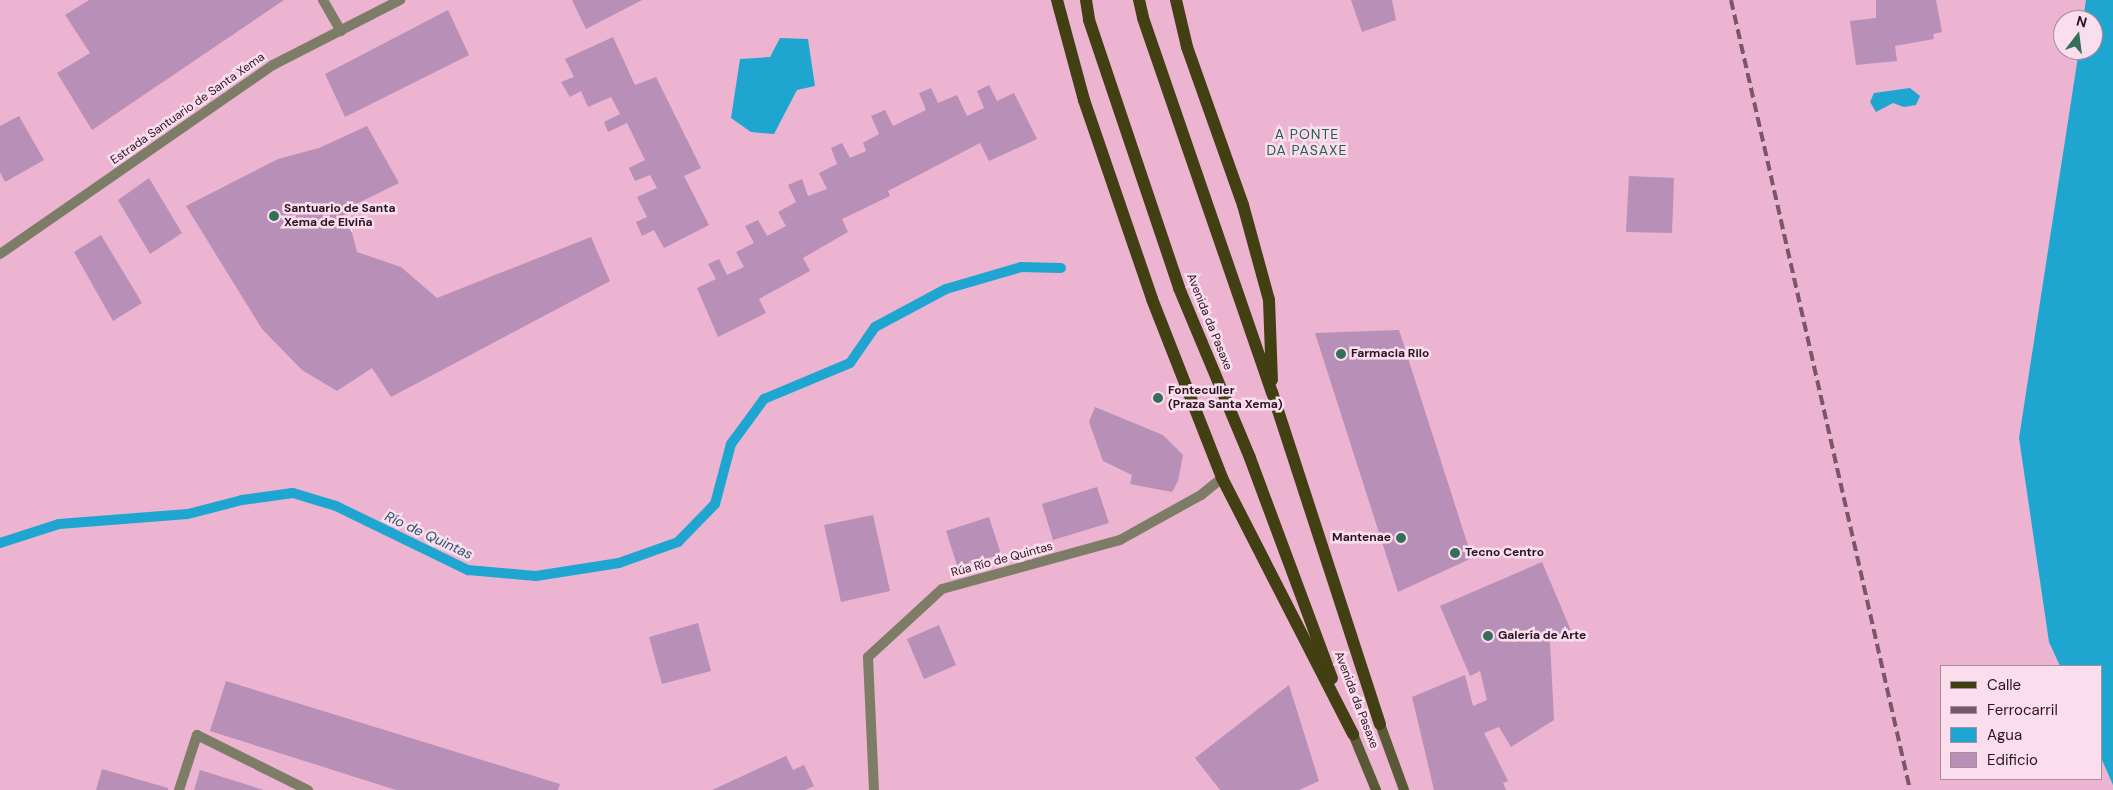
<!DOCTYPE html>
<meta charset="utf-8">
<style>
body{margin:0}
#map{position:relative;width:2113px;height:790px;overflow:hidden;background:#ecb4d1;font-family:"DM Sans",sans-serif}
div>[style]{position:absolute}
.water>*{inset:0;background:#1ea6d1}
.stream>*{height:10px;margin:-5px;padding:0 5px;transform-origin:5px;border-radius:5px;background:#1ea6d1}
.building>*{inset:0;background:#b78fb7}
.minor>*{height:10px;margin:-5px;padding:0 5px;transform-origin:5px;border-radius:5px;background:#7d7c66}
.secondary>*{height:10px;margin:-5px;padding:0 5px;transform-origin:5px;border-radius:5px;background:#5a5937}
.primary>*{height:12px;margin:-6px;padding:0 6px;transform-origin:6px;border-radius:6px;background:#423f13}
.rail>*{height:4px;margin-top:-2px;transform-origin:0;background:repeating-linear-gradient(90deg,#795769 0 10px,transparent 0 15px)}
.dots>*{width:14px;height:14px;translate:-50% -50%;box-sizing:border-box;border:2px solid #fbdeed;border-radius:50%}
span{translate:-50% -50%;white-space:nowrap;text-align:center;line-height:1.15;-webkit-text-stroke:5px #fbdeed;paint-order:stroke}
.street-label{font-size:12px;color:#281520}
.poi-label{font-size:12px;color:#281520;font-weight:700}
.left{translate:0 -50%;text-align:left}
.right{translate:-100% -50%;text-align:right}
.neighbourhood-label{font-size:14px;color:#1f644c;letter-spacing:1px}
.water-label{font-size:14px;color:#28596c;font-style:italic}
.legend{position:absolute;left:1940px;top:665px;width:162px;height:115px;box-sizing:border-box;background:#fbdeed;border:1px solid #a78e9b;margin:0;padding:6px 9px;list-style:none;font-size:15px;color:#281520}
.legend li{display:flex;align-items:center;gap:10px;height:25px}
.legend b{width:25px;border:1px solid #a78e9b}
.north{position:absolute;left:2053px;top:10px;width:50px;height:50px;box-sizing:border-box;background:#fbdeed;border:1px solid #a78e9b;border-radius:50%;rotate:15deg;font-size:14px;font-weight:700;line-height:20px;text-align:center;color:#281520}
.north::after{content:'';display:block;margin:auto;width:18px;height:22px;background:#356f59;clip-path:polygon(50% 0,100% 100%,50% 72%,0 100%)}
</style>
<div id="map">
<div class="water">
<div style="clip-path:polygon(2086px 0,2113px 0,2113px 785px,2102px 760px,2102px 666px,2060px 666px,2049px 642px,2019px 438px,2079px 50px,2093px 50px,2093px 20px,2083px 20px)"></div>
<div style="clip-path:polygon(780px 38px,808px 39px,815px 86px,797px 90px,774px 134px,751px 132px,731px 118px,740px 59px,770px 57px)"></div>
<div style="clip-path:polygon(1910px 88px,1920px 96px,1916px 105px,1904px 107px,1893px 103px,1876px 112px,1870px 102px,1874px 93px)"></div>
</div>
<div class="stream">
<div style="left:0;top:543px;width:62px;rotate:-17.9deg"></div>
<div style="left:59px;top:524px;width:129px;rotate:-4.4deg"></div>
<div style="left:188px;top:514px;width:56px;rotate:-14.5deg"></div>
<div style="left:242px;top:500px;width:51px;rotate:-7.8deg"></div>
<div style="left:293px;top:493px;width:45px;rotate:16.8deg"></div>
<div style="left:336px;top:506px;width:147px;rotate:25.9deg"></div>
<div style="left:468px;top:570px;width:68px;rotate:5deg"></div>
<div style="left:536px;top:576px;width:84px;rotate:-8.9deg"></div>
<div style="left:619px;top:563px;width:63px;rotate:-19.6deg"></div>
<div style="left:678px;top:542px;width:53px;rotate:-45.8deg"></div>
<div style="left:715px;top:504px;width:62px;rotate:-75.1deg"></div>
<div style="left:731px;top:444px;width:56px;rotate:-53.7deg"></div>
<div style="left:764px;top:399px;width:93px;rotate:-22.7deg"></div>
<div style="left:850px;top:363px;width:44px;rotate:-55.2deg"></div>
<div style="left:875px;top:327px;width:81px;rotate:-28.2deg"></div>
<div style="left:946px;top:289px;width:78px;rotate:-16.3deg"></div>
<div style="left:1021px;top:267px;width:40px;rotate:1.4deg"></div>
</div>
<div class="building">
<div style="clip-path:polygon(89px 0,284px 0,92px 130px,57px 73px,90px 53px,65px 15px)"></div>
<div style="clip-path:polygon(572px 0,642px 0,586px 29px)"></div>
<div style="clip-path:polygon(1351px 0,1392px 0,1396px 20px,1362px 32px)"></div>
<div style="clip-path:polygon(1876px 0,1936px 0,1942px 32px,1933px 34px,1934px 39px,1895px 46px,1897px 61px,1856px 65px,1850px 21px,1876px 18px)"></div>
<div style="clip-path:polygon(448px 10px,469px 55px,345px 117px,325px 74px)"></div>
<div style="clip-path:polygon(613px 37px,635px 85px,656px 77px,701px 168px,684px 176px,709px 225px,664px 248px,654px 230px,642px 236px,636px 222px,647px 217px,637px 197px,657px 188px,650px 175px,635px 181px,629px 168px,645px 160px,627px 123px,608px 132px,604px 122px,620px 114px,611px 97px,588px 107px,581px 91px,570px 97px,561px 82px,574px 77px,565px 59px)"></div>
<div style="clip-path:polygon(989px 85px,997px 101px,1014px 93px,1037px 139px,989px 161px,980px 143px,888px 191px,890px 196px,842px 219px,848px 232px,803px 258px,810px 271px,759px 299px,766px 313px,718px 337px,697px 288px,716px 279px,708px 264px,719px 259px,727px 275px,744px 267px,736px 252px,754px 243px,745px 226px,758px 220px,767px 236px,786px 226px,778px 212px,796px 202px,788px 185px,802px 179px,808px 196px,827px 189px,819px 173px,837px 164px,831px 148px,842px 143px,850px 158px,866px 151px,863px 143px,879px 134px,871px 116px,885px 110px,893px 126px,926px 110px,919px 93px,931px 88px,938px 103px,957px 95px,967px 116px,984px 108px,977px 91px)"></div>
<div style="clip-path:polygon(19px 116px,44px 160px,5px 182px,0 172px,0 126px)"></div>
<div style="clip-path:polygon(367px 126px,399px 183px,346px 209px,357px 252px,401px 267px,437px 298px,591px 237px,610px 281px,391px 397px,372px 368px,337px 391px,302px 370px,262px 329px,186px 206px,278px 159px,319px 148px)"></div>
<div style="clip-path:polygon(1629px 176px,1674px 178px,1672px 233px,1626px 232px)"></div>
<div style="clip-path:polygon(149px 178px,182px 233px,150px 254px,118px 200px)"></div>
<div style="clip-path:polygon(101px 235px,142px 303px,113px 321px,74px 252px)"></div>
<div style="clip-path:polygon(1399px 330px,1472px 558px,1398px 592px,1315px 333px)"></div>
<div style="clip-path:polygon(1095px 407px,1163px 435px,1183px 455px,1178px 481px,1172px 492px,1130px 484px,1132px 475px,1103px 461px,1089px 422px)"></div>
<div style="clip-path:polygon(1097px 487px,1109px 523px,1053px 540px,1042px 504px)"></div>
<div style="clip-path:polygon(873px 515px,890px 591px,841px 602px,824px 525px)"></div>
<div style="clip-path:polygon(989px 517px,1001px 554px,958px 568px,946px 531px)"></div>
<div style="clip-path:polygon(1542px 562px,1572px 633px,1550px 642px,1554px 720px,1511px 747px,1499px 727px,1484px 733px,1508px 781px,1503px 783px,1506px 790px,1434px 790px,1412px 697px,1465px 675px,1473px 706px,1487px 700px,1480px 671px,1470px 676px,1440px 606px)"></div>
<div style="clip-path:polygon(698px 623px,711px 671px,662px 684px,649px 637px)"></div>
<div style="clip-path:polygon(939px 625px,956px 665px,924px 679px,907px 639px)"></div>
<div style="clip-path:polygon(226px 681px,560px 784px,558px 790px,396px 790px,210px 731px)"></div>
<div style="clip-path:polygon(1289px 685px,1319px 781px,1299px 790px,1220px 790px,1195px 758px)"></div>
<div style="clip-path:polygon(786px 756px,793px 770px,804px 765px,814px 786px,805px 790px,712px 790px)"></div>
<div style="clip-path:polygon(102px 769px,168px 788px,168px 790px,96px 790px)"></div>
<div style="clip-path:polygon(200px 770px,264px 790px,194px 790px)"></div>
</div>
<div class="minor">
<div style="left:323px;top:0;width:36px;rotate:60deg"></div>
<div style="left:0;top:254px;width:332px;rotate:-34.7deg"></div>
<div style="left:273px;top:65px;width:143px;rotate:-27.1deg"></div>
<div style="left:179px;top:790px;width:58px;rotate:-71.9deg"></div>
<div style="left:197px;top:735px;width:124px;rotate:26.4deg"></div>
<div style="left:874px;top:790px;width:133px;rotate:-92.6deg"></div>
<div style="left:868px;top:657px;width:100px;rotate:-42.6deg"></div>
<div style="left:942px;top:589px;width:185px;rotate:-15.4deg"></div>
<div style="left:1120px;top:540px;width:93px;rotate:-29.1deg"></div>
<div style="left:1201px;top:495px;width:27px;rotate:-39deg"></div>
</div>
<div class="secondary">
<div style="left:1380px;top:724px;width:70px;rotate:70deg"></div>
<div style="left:1353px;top:734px;width:61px;rotate:67.7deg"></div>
</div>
<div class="primary">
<div style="left:1057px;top:0;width:104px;rotate:74.9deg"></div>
<div style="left:1084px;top:100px;width:210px;rotate:71.1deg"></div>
<div style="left:1152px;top:299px;width:192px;rotate:68.6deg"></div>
<div style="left:1222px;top:478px;width:288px;rotate:62.9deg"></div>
<div style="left:1086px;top:0;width:20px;rotate:81deg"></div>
<div style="left:1089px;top:20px;width:283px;rotate:71.4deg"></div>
<div style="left:1179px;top:288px;width:184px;rotate:67.3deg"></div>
<div style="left:1250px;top:458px;width:235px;rotate:69.6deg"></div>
<div style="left:1139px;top:0;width:18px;rotate:77deg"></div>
<div style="left:1143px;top:18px;width:396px;rotate:71deg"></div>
<div style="left:1272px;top:392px;width:349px;rotate:72deg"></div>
<div style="left:1176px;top:0;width:48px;rotate:76.8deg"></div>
<div style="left:1187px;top:47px;width:168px;rotate:70.5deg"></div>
<div style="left:1243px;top:205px;width:98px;rotate:74.7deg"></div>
<div style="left:1269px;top:300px;width:80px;rotate:87.9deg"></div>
</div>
<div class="rail">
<div style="left:1731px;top:0;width:810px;rotate:77.23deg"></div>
</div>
<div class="dots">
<div style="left:274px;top:216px;background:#356f59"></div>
<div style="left:1341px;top:354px;background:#356f59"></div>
<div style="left:1158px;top:398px;background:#356f59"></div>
<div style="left:1401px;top:538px;background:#356f59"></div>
<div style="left:1455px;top:553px;background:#356f59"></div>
<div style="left:1488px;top:636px;background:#356f59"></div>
</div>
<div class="street-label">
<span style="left:188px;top:109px;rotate:-35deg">Estrada Santuario de Santa Xema</span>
<span style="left:1209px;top:322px;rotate:68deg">Avenida da Pasaxe</span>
<span style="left:1002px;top:560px;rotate:-15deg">Rúa Río de Quintas</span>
<span style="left:1356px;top:700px;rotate:69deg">Avenida da Pasaxe</span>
</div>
<div class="poi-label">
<span class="left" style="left:284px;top:216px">Santuario de Santa<br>Xema de Elviña</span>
<span class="left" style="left:1351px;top:354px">Farmacia Rilo</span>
<span class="left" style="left:1168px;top:398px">Fonteculler<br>(Praza Santa Xema)</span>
<span class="right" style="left:1391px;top:538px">Mantenae</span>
<span class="left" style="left:1465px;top:553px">Tecno Centro</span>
<span class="left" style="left:1498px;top:636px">Galería de Arte</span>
</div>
<div class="neighbourhood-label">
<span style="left:1307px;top:142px">A PONTE<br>DA PASAXE</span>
</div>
<div class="water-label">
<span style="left:429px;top:535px;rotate:25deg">Río de Quintas</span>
</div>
<ul class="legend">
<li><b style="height:6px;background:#423f13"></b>Calle</li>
<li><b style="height:6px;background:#795769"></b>Ferrocarril</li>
<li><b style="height:14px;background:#1ea6d1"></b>Agua</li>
<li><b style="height:14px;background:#b78fb7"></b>Edificio</li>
</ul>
<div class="north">N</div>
</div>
